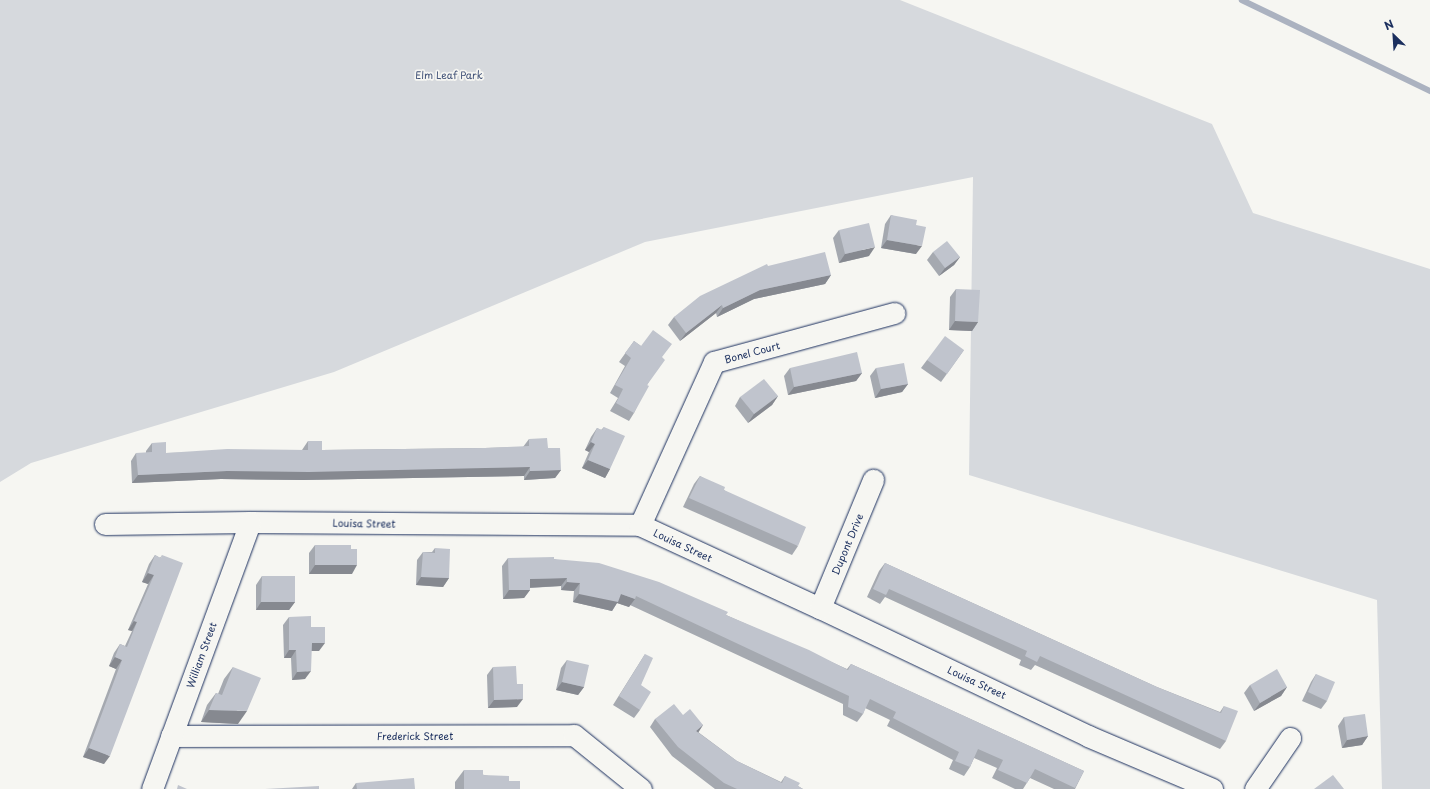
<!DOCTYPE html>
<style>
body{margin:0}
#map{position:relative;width:1430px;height:789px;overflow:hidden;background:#f6f6f2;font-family:"Playpen Sans",sans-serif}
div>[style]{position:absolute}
.green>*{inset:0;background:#d6d9dd}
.stream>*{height:5.5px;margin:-2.75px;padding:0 2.75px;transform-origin:2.75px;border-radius:2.75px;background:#abb2c0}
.roads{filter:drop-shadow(0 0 1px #1b2f5e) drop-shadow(0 0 1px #1b2f5e)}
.street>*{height:21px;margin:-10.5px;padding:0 10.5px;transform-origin:10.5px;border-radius:10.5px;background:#f6f6f2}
.wall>*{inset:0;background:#a5a9b0}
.shaded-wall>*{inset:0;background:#868990}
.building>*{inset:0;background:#c0c4cd}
span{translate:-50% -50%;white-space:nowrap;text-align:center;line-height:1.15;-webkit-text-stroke:3.5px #f6f6f2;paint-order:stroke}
.park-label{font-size:10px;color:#405177}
.street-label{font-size:10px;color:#1b2f5e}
.north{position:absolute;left:1374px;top:16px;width:40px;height:40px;-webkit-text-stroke:3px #f6f6f2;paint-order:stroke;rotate:335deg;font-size:11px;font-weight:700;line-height:16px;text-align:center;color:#1b2f5e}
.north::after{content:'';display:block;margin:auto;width:14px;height:18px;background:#1b2f5e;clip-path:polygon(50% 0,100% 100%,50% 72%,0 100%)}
</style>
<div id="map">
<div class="green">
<div style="clip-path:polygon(0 0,900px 0,1212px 124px,1253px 213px,1430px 269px,1430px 789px,1382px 789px,1377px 600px,969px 475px,973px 177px,645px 242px,334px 372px,31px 463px,0 482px)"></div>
</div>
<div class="stream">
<div style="left:1242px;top:0;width:209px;rotate:25.8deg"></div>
</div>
<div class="roads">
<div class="street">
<div style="left:105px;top:524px;width:145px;rotate:-0.8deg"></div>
<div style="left:250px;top:522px;width:390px;rotate:0.4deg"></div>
<div style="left:640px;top:525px;width:198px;rotate:24.8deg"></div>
<div style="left:820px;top:608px;width:297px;rotate:25.5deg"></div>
<div style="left:1088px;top:736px;width:135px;rotate:23.1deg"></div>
<div style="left:640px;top:525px;width:179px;rotate:-65.6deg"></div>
<div style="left:714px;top:362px;width:187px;rotate:-15.2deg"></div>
<div style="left:820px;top:608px;width:139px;rotate:-67.5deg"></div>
<div style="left:171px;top:736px;width:403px;rotate:-0.1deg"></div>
<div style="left:574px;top:735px;width:86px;rotate:38.9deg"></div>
<div style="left:152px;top:789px;width:284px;rotate:-69.8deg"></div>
<div style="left:1255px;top:789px;width:62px;rotate:-55.5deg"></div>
</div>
</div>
<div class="wall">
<div style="clip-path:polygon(891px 215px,916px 225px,916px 254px,881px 248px,885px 224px)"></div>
<div style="clip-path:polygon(839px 230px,869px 256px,839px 263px,833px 238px)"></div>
<div style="clip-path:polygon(933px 252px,960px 257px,954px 265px,939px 276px,927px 260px)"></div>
<div style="clip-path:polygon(768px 266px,831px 275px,825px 284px,754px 299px,717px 317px,716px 313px,680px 341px,668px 325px,674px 317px)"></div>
<div style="clip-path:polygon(956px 289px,978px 322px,972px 331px,949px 330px,950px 297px)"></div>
<div style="clip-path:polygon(634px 341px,641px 346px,662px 358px,647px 385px,634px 413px,629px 421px,610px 411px,618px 398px,610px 393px,625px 366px,619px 362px)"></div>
<div style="clip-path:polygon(964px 350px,941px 382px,921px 368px,927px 360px)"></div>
<div style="clip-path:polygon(790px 368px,862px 373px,856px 381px,788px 395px,784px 376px)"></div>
<div style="clip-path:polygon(876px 368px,908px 384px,902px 392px,875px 398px,870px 376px)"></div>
<div style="clip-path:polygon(778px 396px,772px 405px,748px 423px,735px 406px,740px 397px)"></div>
<div style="clip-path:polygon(604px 427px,610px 469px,605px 478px,582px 468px,589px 452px,585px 450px,591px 437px,597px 428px,601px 430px)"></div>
<div style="clip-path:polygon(529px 439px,548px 448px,561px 470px,555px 478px,524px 480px,524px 476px,303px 480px,221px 479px,132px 483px,131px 461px,136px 453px,146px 453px,146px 451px,152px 443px,166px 453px,302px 450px,308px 441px,322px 450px,485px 448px,523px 447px)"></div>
<div style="clip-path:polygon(700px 476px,724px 490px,798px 546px,792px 555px,683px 507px,694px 484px)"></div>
<div style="clip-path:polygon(315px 545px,352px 574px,309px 574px,309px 553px)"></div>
<div style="clip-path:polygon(435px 548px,449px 578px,443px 587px,416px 585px,417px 560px,423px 552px,432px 552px)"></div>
<div style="clip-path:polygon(155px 555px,160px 558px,162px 555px,104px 764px,83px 757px,116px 669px,109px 666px,114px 653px,120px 644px,125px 646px,132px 631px,128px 630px,148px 584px,142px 582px,149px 564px)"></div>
<div style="clip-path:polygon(508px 558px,554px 559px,726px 615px,847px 669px,851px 664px,1084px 771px,1075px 789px,1054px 789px,1030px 778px,1023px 789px,1015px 789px,992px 778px,997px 768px,974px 758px,970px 767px,964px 776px,949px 769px,953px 760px,887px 726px,890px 720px,865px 708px,863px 714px,857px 722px,843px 715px,843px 704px,630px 605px,629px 607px,617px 603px,612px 611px,573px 602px,574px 591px,561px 590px,561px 586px,530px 588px,530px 590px,524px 598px,503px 599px,502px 566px)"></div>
<div style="clip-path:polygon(885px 563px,1157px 687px,1220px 712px,1224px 706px,1226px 741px,1220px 749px,1035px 665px,1031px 670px,1019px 665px,1021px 660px,885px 597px,880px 604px,867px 597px,879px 571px)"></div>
<div style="clip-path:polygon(262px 576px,295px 602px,289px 610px,256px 610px,256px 585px)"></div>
<div style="clip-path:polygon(289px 617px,311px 627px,319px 651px,311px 651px,305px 679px,292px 680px,291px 658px,284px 658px,283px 625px)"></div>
<div style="clip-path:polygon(645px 654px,641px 685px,640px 710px,634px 718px,613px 705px)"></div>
<div style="clip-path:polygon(567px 660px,584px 687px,578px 695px,556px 690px,561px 668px)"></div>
<div style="clip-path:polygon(233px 667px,238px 724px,201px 722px,207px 705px,216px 693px,218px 694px,224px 679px)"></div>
<div style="clip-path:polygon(493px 667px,517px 684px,517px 707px,488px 708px,487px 675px)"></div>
<div style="clip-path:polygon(1316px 674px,1327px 701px,1321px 709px,1302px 701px,1311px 682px)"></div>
<div style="clip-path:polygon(1250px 685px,1287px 687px,1281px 696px,1254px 711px,1244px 693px)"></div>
<div style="clip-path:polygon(683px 715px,703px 725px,698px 732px,737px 761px,781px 782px,785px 776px,798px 786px,803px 789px,715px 789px,672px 756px,650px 727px,655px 719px)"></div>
<div style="clip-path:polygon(1344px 717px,1368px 736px,1362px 745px,1342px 748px,1338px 726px)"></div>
<div style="clip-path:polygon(464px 770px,509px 781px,520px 789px,455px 789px,455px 782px)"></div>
<div style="clip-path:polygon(356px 783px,415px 789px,352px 789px)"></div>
</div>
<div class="shaded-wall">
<div style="clip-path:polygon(887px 240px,922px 246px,916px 254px,881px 248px)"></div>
<div style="clip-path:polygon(875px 247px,869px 256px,839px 263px,845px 254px)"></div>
<div style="clip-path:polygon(960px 257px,954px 265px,939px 276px,945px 268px)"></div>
<div style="clip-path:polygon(831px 275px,825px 284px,754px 299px,717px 317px,723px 308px,760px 290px)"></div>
<div style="clip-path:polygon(722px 305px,716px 313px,680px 341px,686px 333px)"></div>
<div style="clip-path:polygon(955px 321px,978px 322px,972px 331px,949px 330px)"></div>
<div style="clip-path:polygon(862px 373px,856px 381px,788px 395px,794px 387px)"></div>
<div style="clip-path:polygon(908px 384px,902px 392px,875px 398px,881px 389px)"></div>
<div style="clip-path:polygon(778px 396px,772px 405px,748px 423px,754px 414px)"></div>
<div style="clip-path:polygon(591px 442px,595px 444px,589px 452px,585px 450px)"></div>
<div style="clip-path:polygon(588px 460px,610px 469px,605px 478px,582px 468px)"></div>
<div style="clip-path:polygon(530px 467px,524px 476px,303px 480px,221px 479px,132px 483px,138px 475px,227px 471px)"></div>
<div style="clip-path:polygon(561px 470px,555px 478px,524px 480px,530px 471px)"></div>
<div style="clip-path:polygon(315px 565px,357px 565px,352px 574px,309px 574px)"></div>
<div style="clip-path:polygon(148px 573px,154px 575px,148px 584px,142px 582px)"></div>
<div style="clip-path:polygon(421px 577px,449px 578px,443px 587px,416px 585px)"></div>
<div style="clip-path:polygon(567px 578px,561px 586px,524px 588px,530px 579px)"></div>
<div style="clip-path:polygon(567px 582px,580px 583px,574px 591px,561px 590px)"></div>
<div style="clip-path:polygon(509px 590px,530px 590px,524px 598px,503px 599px)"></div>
<div style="clip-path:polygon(579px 594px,621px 594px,635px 599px,629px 607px,617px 603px,612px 611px,573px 602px)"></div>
<div style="clip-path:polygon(261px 602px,295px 602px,289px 610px,256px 610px)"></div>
<div style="clip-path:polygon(134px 621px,137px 622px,132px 631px,128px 630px)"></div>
<div style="clip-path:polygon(312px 643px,325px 643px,319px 651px,306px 651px)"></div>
<div style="clip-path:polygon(289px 650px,296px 650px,291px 658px,284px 658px)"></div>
<div style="clip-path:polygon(115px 657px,122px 660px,116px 669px,109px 666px)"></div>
<div style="clip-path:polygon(311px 671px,305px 679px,292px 680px,297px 672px)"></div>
<div style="clip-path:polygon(562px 682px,584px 687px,578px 695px,556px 690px)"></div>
<div style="clip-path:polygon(1287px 687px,1281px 696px,1254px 711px,1260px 703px)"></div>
<div style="clip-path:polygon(523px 699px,517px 707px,488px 708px,494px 700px)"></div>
<div style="clip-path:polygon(209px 710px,247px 711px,238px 724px,201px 722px)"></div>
<div style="clip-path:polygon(703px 725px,698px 733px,696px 731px)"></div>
<div style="clip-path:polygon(1368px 736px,1362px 745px,1342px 748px,1347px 740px)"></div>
<div style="clip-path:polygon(89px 748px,110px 756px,104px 764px,83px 757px)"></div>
</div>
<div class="building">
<div style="clip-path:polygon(891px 215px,917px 220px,916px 225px,926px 227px,922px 246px,887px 240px)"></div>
<div style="clip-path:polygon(869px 223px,875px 247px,845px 254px,839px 230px)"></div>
<div style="clip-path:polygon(947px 241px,960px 257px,945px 268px,933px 252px)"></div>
<div style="clip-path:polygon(825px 252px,831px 275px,760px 290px,723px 308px,722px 305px,686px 333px,674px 317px,700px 296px,767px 264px,768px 266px)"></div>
<div style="clip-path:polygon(956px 289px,980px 290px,978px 322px,955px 321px)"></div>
<div style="clip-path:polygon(653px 330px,672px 344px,662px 357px,665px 360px,647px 385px,649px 386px,634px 413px,616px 403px,623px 389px,615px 385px,631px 358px,625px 353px,634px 341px,641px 346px)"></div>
<div style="clip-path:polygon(945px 336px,964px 350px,947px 374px,927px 360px)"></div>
<div style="clip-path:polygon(857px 352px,862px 373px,794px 387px,790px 368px)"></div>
<div style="clip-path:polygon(904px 363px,908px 384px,881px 389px,876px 368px)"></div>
<div style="clip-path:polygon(764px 379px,778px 396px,754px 414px,740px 397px)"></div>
<div style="clip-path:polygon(604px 427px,625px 436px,610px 469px,588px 460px,595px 444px,591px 442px,597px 428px,602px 430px)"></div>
<div style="clip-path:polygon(547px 438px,548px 448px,560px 448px,561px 470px,530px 471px,530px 467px,309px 472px,227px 471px,138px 475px,136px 453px,152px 452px,152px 443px,166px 442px,166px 453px,227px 449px,308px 450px,308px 441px,322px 441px,322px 450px,485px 448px,529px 446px,529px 439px)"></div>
<div style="clip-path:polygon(700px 476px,725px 487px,724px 490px,806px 527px,798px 546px,689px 498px)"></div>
<div style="clip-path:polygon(315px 545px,351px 545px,351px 549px,357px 549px,357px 565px,315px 565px)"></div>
<div style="clip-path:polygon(435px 548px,450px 549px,449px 578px,421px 577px,423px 552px,435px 553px)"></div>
<div style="clip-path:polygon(155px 555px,161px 558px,162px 555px,183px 563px,110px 756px,89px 748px,122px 660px,115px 657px,120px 644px,127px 647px,137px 622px,134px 621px,154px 575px,148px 573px)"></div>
<div style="clip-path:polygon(554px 557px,554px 559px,599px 563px,659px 582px,728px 612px,726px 615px,809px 650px,848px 670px,851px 664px,1084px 771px,1075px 788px,1035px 769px,1027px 783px,998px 770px,1003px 760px,978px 749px,970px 767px,955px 761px,959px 752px,893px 718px,896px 712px,870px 699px,863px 714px,848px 707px,849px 696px,636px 596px,635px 599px,621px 594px,618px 602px,579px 594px,580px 583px,567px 582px,567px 578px,530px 579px,530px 590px,509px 590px,508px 558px)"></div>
<div style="clip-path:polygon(885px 563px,1157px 687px,1221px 713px,1224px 706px,1238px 711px,1226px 741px,1040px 656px,1037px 662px,1025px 656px,1027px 651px,889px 589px,886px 595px,873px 589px)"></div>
<div style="clip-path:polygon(262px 576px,295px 576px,295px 602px,261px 602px)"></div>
<div style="clip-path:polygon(311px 616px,311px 627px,325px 627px,325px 643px,312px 643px,311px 671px,297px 672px,296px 650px,289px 650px,289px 617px)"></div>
<div style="clip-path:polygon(645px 654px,653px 658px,641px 685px,651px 692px,640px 710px,619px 696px)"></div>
<div style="clip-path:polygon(567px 660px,589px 665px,584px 687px,562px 682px)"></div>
<div style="clip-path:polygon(516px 666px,517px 684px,523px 684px,523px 699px,494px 700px,493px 667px)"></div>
<div style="clip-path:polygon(233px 667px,261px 678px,247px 711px,209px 710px,216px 693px,222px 695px)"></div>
<div style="clip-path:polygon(1277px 669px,1287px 687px,1260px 703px,1250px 685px)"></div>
<div style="clip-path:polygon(1316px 674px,1335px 682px,1327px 701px,1308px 692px)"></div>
<div style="clip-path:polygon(674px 704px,683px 715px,690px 709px,703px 725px,696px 731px,737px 761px,782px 783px,785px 776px,800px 783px,798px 786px,803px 789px,737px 789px,724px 783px,678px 747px,655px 719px)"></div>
<div style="clip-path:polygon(1365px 714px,1368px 736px,1347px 740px,1344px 717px)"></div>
<div style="clip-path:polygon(464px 770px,483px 770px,483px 775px,509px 776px,509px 781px,520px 781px,520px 789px,464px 789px)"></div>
<div style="clip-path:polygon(1333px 775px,1344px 789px,1314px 789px)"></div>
<div style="clip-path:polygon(414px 778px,415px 789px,357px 789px,356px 783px)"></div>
<div style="clip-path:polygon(178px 785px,187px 789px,177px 789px)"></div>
<div style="clip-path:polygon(319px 786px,319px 789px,265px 789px)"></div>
</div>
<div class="park-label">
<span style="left:449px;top:75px">Elm Leaf Park</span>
</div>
<div class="street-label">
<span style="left:752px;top:352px;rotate:-15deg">Bonel Court</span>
<span style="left:364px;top:523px;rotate:1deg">Louisa Street</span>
<span style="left:847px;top:544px;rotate:-67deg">Dupont Drive</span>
<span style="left:683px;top:545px;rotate:25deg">Louisa Street</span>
<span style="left:201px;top:655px;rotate:-70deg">William Street</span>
<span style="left:977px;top:682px;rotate:25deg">Louisa Street</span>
<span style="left:415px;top:736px">Frederick Street</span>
</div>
<div class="north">N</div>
</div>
